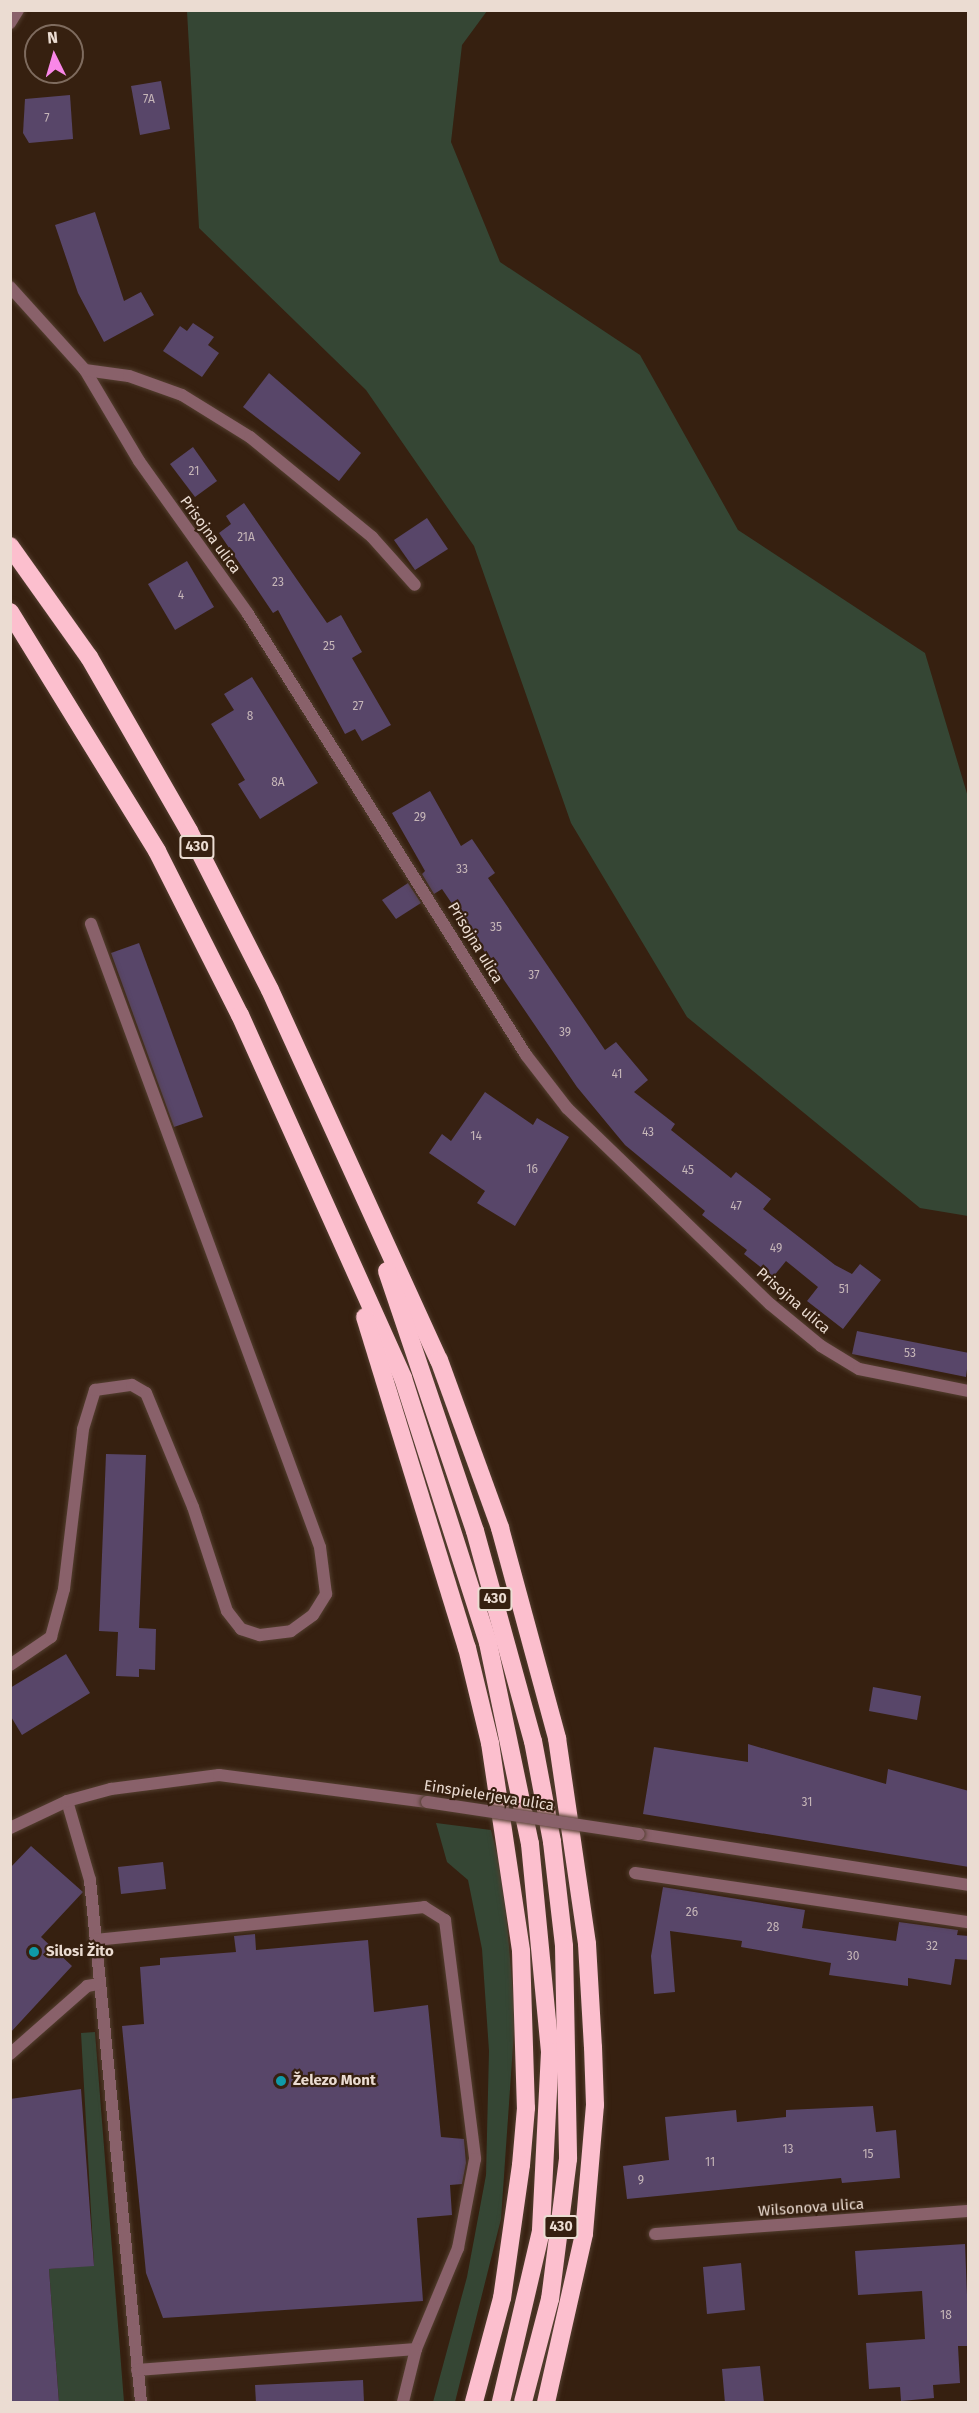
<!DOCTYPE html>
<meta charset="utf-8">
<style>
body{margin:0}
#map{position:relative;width:979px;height:2413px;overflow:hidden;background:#362010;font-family:"Fira Sans",sans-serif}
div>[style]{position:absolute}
.green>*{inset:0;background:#354634}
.building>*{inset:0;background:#584669}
.roads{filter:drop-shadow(0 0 2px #533e2f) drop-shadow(0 0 2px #533e2f)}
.lane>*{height:12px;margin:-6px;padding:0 6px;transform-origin:6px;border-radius:6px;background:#89616a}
.street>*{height:12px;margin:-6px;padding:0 6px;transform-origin:6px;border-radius:6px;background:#89616a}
.highway>*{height:18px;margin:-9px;padding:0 9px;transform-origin:9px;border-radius:9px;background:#fcbfce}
.bridges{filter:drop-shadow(0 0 2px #533e2f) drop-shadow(0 0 2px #533e2f)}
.street-bridge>*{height:12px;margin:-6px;padding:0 6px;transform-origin:6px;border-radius:6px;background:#89616a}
.dots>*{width:16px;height:16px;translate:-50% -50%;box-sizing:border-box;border:3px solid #362010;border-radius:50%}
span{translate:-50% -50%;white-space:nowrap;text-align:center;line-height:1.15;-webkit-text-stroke:4.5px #362010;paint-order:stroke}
.number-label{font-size:12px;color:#c6b6b8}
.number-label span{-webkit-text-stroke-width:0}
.shield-label span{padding:2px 4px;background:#362010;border:2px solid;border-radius:4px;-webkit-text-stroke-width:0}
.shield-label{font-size:14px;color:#ebdcd2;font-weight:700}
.street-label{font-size:15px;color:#ebdcd2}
.poi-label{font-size:15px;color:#ebdcd2;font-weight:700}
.left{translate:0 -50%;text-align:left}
.frame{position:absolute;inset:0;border:12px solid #ebdcd2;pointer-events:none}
.north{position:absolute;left:24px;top:24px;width:60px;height:60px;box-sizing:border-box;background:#362010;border:2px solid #7e6b5e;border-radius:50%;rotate:355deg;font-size:16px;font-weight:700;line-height:24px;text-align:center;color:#ebdcd2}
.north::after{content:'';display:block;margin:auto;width:21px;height:27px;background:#f987e8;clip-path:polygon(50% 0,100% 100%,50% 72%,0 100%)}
</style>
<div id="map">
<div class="green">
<div style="clip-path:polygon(187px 11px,487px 11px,462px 45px,451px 142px,500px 262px,640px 355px,738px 530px,925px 653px,968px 797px,968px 1216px,920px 1208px,687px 1017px,571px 823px,474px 546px,366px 390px,199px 228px)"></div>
<div style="clip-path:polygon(436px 1823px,491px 1830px,503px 1876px,515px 2017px,501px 2219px,455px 2402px,433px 2402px,467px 2277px,486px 2175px,489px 2051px,482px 1949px,468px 1880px,447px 1862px)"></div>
<div style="clip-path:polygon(95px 2032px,124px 2402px,59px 2402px,49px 2269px,94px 2265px,81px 2033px)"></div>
</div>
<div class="building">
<div style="clip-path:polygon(161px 81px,170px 129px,140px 135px,131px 86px)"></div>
<div style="clip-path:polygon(70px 95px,73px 139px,29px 143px,23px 133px,25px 99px)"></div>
<div style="clip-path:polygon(95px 212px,124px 301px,141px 292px,154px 315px,104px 342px,78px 293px,55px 225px)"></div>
<div style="clip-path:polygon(193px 323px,214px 337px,208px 345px,219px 353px,202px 377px,163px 351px,180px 326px,187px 331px)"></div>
<div style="clip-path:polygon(269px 373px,361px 453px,339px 481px,243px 407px)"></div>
<div style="clip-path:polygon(193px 447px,217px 481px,195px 497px,170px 464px)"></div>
<div style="clip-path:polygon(244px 503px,327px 623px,341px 615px,362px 652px,352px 658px,391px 725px,362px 741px,355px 729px,345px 734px,278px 610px,273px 613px,219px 533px,231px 524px,226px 516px)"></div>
<div style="clip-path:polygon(427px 518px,448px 549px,415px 570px,394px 540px)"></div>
<div style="clip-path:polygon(187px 561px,214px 607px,175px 630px,148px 584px)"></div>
<div style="clip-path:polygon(252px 677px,318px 783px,260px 819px,238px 784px,245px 780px,211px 724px,234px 710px,224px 694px)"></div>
<div style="clip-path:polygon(430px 791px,461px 846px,472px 839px,495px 873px,488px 878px,605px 1050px,616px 1042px,648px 1080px,634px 1092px,675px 1124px,671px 1130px,731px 1178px,736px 1172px,771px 1199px,763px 1209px,835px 1265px,852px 1274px,860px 1264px,881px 1280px,843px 1329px,807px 1301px,818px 1287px,786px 1261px,773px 1277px,744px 1254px,747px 1250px,702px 1215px,705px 1211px,625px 1145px,577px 1087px,442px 889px,434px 894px,422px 874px,425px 871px,392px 813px)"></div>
<div style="clip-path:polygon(408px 883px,421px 903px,396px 919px,382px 900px)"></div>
<div style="clip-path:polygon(139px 943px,203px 1117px,174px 1127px,111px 953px)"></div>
<div style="clip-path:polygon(485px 1092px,533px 1125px,537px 1118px,569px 1137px,515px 1226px,477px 1203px,485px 1191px,429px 1153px,442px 1134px,451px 1141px)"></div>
<div style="clip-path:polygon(857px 1331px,969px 1353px,966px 1377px,852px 1354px)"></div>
<div style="clip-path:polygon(106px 1454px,146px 1455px,139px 1628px,156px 1629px,155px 1670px,139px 1669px,139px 1677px,116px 1676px,118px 1632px,99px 1631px)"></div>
<div style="clip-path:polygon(66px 1654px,90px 1693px,22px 1735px,10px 1715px,10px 1688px)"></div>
<div style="clip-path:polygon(873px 1687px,921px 1696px,917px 1720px,869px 1711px)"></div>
<div style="clip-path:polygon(748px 1744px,886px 1784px,888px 1769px,969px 1791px,969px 1867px,643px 1814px,654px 1747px,748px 1762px)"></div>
<div style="clip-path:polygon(31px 1846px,83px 1892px,41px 1937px,72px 1966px,10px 2033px,10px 1868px)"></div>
<div style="clip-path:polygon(163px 1862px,166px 1889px,121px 1894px,118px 1867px)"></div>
<div style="clip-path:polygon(663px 1887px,805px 1910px,802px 1928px,896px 1941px,899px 1922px,958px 1930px,957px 1935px,969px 1936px,969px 1960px,955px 1959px,951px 1985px,908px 1978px,908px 1986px,829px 1975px,831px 1963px,741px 1947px,742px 1941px,670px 1931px,675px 1992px,654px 1994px,651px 1956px)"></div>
<div style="clip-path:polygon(255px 1934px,256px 1950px,368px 1940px,374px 2012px,428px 2005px,441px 2137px,464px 2139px,466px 2163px,462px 2184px,450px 2185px,452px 2215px,417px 2218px,423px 2301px,163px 2318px,146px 2273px,122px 2026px,144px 2024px,140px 1967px,160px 1965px,160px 1958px,236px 1952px,234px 1936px)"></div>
<div style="clip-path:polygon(81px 2089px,94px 2266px,49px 2269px,59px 2403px,10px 2403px,10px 2099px)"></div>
<div style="clip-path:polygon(873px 2106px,876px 2132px,896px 2130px,900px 2178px,842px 2183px,841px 2178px,627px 2199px,623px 2166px,669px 2160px,665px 2117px,736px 2110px,737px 2122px,786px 2117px,786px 2110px)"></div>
<div style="clip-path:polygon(965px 2244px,969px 2346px,958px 2346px,960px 2383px,933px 2385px,934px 2398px,901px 2401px,900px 2387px,869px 2389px,866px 2343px,925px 2339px,922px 2291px,858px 2295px,855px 2251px)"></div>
<div style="clip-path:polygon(741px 2263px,745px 2310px,707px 2314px,703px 2267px)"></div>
<div style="clip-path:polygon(760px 2366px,764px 2403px,725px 2403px,722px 2369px)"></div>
<div style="clip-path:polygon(363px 2380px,364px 2403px,256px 2403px,255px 2385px)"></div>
</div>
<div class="roads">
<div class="lane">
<div style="left:10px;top:1665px;width:50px;rotate:-34.3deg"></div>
<div style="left:51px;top:1637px;width:50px;rotate:-74.8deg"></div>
<div style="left:64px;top:1589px;width:161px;rotate:-83.2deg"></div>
<div style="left:83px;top:1429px;width:41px;rotate:-72.9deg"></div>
<div style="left:95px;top:1390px;width:37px;rotate:-8deg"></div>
<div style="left:132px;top:1385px;width:16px;rotate:30deg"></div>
<div style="left:146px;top:1393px;width:123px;rotate:67.6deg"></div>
<div style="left:193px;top:1507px;width:109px;rotate:71.9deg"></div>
<div style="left:227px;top:1611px;width:23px;rotate:52deg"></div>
<div style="left:241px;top:1629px;width:20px;rotate:18deg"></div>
<div style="left:260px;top:1635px;width:31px;rotate:-7deg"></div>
<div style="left:291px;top:1631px;width:27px;rotate:-36deg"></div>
<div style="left:313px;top:1615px;width:25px;rotate:-58deg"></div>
<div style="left:326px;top:1594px;width:47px;rotate:-97.3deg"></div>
<div style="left:320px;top:1547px;width:664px;rotate:-110.18deg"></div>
<div style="left:67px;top:1801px;width:82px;rotate:73.8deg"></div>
<div style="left:90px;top:1880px;width:524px;rotate:84.42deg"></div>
<div style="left:95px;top:1940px;width:331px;rotate:-5.7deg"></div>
<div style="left:424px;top:1907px;width:25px;rotate:32deg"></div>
<div style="left:445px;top:1920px;width:241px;rotate:82.8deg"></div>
<div style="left:475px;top:2159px;width:91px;rotate:100.8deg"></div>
<div style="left:458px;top:2248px;width:109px;rotate:112.6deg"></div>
<div style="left:10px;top:2054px;width:103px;rotate:-41.4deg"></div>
<div style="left:87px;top:1986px;width:11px;rotate:-10deg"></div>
<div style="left:137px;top:2370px;width:280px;rotate:-4.3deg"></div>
<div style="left:416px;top:2349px;width:55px;rotate:103.8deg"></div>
</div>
<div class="street">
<div style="left:10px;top:23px;width:15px;rotate:-58deg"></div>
<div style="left:10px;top:287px;width:112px;rotate:47.9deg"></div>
<div style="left:85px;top:370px;width:106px;rotate:59.3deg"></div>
<div style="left:139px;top:461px;width:188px;rotate:54.5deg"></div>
<div style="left:248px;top:614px;width:521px;rotate:57.77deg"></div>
<div style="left:526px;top:1055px;width:67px;rotate:52.3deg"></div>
<div style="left:567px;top:1108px;width:282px;rotate:44deg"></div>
<div style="left:770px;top:1304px;width:66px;rotate:39.5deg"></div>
<div style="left:821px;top:1346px;width:44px;rotate:31.2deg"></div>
<div style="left:859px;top:1369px;width:111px;rotate:11.4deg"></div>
<div style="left:85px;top:370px;width:44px;rotate:7.8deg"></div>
<div style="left:129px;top:376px;width:56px;rotate:19.7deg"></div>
<div style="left:182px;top:395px;width:80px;rotate:31.7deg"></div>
<div style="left:250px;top:437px;width:158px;rotate:39.3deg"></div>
<div style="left:372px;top:537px;width:64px;rotate:48.1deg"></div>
<div style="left:10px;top:1828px;width:63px;rotate:-25.3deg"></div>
<div style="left:67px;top:1801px;width:46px;rotate:-15.3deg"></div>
<div style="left:111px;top:1789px;width:109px;rotate:-7.4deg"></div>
<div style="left:219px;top:1775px;width:210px;rotate:7.4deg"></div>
<div style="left:639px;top:1834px;width:333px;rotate:8.8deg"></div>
<div style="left:635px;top:1873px;width:337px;rotate:8.4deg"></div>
<div style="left:655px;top:2234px;width:314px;rotate:-4.2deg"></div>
</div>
<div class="highway">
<div style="left:10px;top:546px;width:136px;rotate:54.6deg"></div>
<div style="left:89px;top:657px;width:201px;rotate:60.1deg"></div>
<div style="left:189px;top:831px;width:178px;rotate:63deg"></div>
<div style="left:270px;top:990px;width:407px;rotate:65.5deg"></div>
<div style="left:439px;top:1360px;width:179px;rotate:70deg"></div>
<div style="left:500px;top:1528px;width:218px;rotate:74.8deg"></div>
<div style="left:557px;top:1738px;width:208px;rotate:81.7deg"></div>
<div style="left:587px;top:1944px;width:103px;rotate:86.7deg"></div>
<div style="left:593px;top:2047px;width:58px;rotate:88deg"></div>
<div style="left:595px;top:2105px;width:129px;rotate:94.9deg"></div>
<div style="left:584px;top:2234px;width:172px;rotate:102.7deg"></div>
<div style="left:10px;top:612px;width:281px;rotate:58.4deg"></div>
<div style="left:157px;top:851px;width:184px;rotate:63.2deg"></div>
<div style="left:240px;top:1015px;width:398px;rotate:65.8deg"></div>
<div style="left:403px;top:1378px;width:278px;rotate:72.2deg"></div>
<div style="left:488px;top:1643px;width:205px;rotate:78.2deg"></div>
<div style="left:530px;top:1844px;width:209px;rotate:84.5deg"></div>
<div style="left:550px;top:2052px;width:179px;rotate:92.9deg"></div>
<div style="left:541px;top:2231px;width:176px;rotate:103.2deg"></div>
<div style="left:387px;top:1271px;width:274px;rotate:71.3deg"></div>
<div style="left:475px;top:1531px;width:218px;rotate:74.6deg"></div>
<div style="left:533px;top:1741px;width:103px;rotate:79.3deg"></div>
<div style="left:552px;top:1842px;width:105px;rotate:83.4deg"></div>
<div style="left:564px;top:1946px;width:213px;rotate:88.9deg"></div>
<div style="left:568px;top:2159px;width:141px;rotate:97.3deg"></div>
<div style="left:550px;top:2299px;width:106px;rotate:104.7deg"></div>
<div style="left:365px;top:1317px;width:346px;rotate:72.9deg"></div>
<div style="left:467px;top:1648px;width:98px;rotate:76.4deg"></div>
<div style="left:490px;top:1743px;width:210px;rotate:81.5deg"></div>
<div style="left:521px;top:1951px;width:157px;rotate:88.2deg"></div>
<div style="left:526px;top:2108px;width:57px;rotate:95deg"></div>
<div style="left:521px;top:2165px;width:134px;rotate:98.1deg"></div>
<div style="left:502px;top:2298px;width:108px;rotate:105.1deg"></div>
</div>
</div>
<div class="bridges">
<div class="street-bridge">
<div style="left:427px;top:1802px;width:214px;rotate:8.6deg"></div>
</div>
</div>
<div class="dots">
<div style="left:34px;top:1952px;background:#0f9aa8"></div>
<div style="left:281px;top:2081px;background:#0f9aa8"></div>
</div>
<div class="number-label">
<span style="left:149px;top:100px">7A</span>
<span style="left:47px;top:119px">7</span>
<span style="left:194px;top:472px">21</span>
<span style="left:246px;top:538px">21A</span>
<span style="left:278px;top:583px">23</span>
<span style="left:181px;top:596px">4</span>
<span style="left:329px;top:647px">25</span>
<span style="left:358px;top:707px">27</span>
<span style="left:250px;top:717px">8</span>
<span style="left:278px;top:783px">8A</span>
<span style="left:420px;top:818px">29</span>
<span style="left:462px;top:870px">33</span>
<span style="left:496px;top:928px">35</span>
<span style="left:534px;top:976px">37</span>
<span style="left:565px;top:1033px">39</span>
<span style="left:617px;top:1075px">41</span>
<span style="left:648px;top:1133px">43</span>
<span style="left:476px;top:1137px">14</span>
<span style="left:532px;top:1170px">16</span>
<span style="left:688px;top:1171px">45</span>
<span style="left:736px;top:1207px">47</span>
<span style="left:776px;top:1249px">49</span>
<span style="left:844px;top:1290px">51</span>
<span style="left:910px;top:1354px">53</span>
<span style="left:807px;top:1803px">31</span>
<span style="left:692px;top:1913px">26</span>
<span style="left:773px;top:1928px">28</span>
<span style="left:932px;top:1947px">32</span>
<span style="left:853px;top:1957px">30</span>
<span style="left:788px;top:2150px">13</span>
<span style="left:868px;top:2155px">15</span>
<span style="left:710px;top:2163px">11</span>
<span style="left:641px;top:2181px">9</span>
<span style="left:946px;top:2316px">18</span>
</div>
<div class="shield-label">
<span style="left:197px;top:847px">430</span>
<span style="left:495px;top:1599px">430</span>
<span style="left:561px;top:2227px">430</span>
</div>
<div class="street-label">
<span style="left:210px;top:535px;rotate:54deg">Prisojna ulica</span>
<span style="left:475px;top:943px;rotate:59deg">Prisojna ulica</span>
<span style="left:793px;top:1301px;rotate:41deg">Prisojna ulica</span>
<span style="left:489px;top:1796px;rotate:9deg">Einspielerjeva ulica</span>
<span style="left:811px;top:2208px;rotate:-4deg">Wilsonova ulica</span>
</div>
<div class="poi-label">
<span class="left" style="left:46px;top:1952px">Silosi Žito</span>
<span class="left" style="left:293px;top:2081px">Železo Mont</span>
</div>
<div class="frame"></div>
<div class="north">N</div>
</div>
